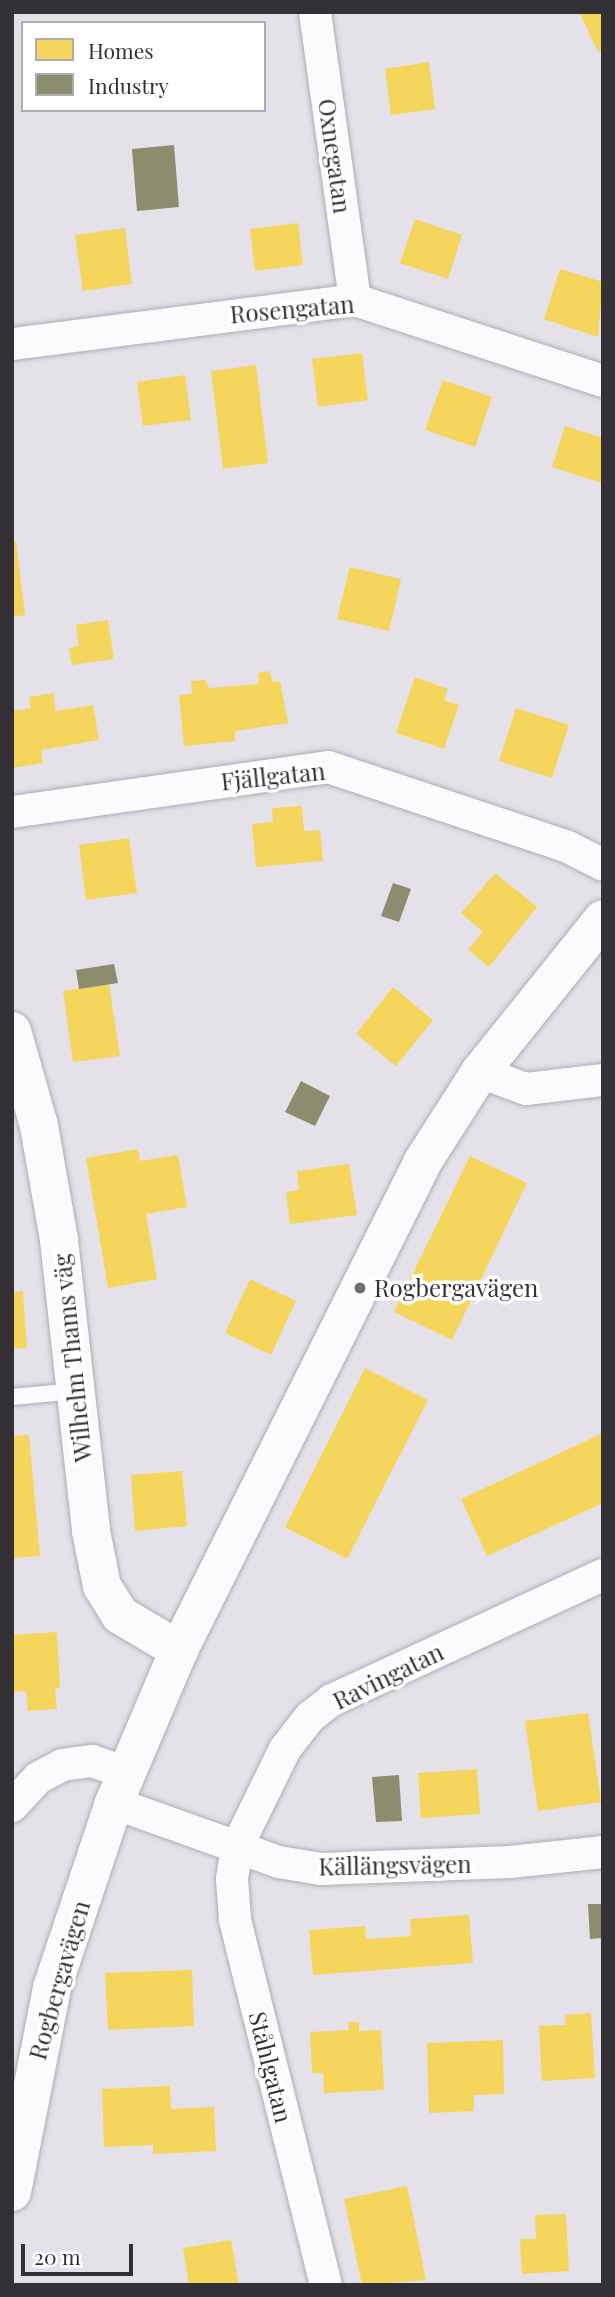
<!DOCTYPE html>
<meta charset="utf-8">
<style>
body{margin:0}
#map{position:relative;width:615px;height:2297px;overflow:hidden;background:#e5e1e8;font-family:"Playfair Display",serif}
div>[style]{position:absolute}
.homes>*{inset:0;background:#f6d55c}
.industry>*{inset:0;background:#8c8c6e}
.roads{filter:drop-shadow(0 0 2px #b0adb2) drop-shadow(0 0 2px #b0adb2)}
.service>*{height:16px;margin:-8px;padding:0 8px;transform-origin:8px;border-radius:8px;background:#fbfafc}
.minor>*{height:32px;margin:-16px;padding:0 16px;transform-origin:16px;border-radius:16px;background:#fbfafc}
.tertiary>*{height:38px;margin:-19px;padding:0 19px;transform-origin:19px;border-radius:19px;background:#fbfafc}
.dots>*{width:19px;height:19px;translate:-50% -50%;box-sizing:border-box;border:4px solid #fff;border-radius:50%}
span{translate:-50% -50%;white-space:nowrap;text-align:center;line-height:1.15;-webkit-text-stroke:7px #fff;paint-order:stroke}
.street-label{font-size:24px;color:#333136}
.poi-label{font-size:24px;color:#333136}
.left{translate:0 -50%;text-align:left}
.frame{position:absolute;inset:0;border:14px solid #333136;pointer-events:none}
.legend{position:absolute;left:21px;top:21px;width:245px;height:91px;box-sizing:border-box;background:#fff;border:2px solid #adadaf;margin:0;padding:9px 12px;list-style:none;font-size:21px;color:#333136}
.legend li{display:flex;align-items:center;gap:14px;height:35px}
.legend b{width:35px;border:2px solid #adadaf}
.scale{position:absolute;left:21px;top:2244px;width:112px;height:32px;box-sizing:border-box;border:4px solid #333136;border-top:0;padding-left:9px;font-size:21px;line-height:24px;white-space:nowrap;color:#333136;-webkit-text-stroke:5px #fff;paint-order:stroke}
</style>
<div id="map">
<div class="homes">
<div style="clip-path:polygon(579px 12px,603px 12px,603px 49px,598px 52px)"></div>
<div style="clip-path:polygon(429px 62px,435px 109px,391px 115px,385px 69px)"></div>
<div style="clip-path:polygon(415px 219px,462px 235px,448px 279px,400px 263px)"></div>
<div style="clip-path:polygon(298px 223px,303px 265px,255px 271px,250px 229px)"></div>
<div style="clip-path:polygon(125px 228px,132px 284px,83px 291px,75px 235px)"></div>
<div style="clip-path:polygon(560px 269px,603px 282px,598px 337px,544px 319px)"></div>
<div style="clip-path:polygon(362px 353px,368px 400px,318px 407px,312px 359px)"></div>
<div style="clip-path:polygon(256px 365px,268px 463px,223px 469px,211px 371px)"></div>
<div style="clip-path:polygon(185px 375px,191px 420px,143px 426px,137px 382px)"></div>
<div style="clip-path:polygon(443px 380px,492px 397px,475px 447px,425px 430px)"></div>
<div style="clip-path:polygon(565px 426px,603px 438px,602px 483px,552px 467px)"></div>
<div style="clip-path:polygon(16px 541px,25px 615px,12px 617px,12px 542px)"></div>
<div style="clip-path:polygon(350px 567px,401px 579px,389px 631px,337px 619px)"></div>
<div style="clip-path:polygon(108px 620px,114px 659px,72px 665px,69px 648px,79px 646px,76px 625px)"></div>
<div style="clip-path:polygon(270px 671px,272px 682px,280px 681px,288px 723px,235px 731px,235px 741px,184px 746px,179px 695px,192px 694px,191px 681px,205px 680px,209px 688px,259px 684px,258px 673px)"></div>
<div style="clip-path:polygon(415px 677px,448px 689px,444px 700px,459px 705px,444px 749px,396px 733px)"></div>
<div style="clip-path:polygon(53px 693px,56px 711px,93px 705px,99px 740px,41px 750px,43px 763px,12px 768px,12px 711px,31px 708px,29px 697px)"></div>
<div style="clip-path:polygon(516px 708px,569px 725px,552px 778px,499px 761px)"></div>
<div style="clip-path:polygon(302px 806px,304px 831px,320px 830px,323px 861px,256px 867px,252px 824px,273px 822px,272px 808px)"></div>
<div style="clip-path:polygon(129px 838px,137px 893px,86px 900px,79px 845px)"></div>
<div style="clip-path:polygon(495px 873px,537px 907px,489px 967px,468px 950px,483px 932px,461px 913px)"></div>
<div style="clip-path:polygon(109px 984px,120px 1056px,73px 1062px,63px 991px)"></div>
<div style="clip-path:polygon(393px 987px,433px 1020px,396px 1066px,356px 1034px)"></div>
<div style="clip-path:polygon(138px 1149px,140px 1161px,178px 1155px,187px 1207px,146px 1214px,157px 1279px,108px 1288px,86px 1158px)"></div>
<div style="clip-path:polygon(470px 1156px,527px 1183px,452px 1340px,394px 1312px)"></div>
<div style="clip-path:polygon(349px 1164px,357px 1215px,290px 1224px,286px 1192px,299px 1190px,297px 1171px)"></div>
<div style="clip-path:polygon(250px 1279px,296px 1301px,271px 1355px,225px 1333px)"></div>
<div style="clip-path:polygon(23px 1291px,27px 1348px,12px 1349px,12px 1292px)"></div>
<div style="clip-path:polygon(365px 1368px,428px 1400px,347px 1559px,285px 1527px)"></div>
<div style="clip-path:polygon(603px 1433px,603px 1503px,487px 1556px,461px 1499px)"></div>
<div style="clip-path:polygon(29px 1435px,40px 1556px,12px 1558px,12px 1436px)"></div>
<div style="clip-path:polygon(182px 1471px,187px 1526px,135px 1531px,131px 1475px)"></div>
<div style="clip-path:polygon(57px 1632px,60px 1687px,55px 1688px,57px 1709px,28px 1711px,26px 1691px,12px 1692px,12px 1635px)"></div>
<div style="clip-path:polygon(588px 1713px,601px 1802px,538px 1811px,525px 1721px)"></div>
<div style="clip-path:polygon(477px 1769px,480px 1814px,421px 1818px,418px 1773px)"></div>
<div style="clip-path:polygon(469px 1915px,473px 1963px,313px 1975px,309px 1930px,365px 1926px,366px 1939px,411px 1936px,410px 1919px)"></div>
<div style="clip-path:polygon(192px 1970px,194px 2026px,108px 2030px,105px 1973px)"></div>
<div style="clip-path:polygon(591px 2013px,595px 2078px,542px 2081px,539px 2026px,566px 2025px,565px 2015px)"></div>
<div style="clip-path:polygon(348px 2022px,359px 2022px,359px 2031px,381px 2030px,384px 2090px,324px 2093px,323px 2073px,312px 2073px,310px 2032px,349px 2030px)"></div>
<div style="clip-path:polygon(503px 2040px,504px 2094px,474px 2095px,474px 2111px,429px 2113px,427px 2043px)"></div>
<div style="clip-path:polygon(170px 2086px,171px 2109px,214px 2107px,216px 2151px,153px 2154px,153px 2145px,104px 2147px,102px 2089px)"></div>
<div style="clip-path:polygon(407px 2186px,426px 2280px,362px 2285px,344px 2199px)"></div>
<div style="clip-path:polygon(566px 2214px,569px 2271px,522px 2274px,520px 2239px,536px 2239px,535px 2215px)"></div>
<div style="clip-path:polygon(231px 2240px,239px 2285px,189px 2285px,183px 2248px)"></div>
</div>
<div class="industry">
<div style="clip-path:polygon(174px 145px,179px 207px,137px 211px,132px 149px)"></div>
<div style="clip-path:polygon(393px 883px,411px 889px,399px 922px,381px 916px)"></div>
<div style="clip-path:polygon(114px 964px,118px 983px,79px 989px,76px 970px)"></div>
<div style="clip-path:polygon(301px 1081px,330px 1096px,315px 1126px,285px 1112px)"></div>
<div style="clip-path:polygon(399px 1775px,402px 1821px,376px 1822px,372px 1777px)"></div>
<div style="clip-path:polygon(588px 1904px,603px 1904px,603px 1938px,590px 1939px)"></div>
</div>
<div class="roads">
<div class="service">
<div style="left:12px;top:1397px;width:64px;rotate:-5.4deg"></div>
</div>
<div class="minor">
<div style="left:315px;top:12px;width:291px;rotate:82.1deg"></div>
<div style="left:12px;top:344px;width:346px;rotate:-7.3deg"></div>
<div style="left:355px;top:300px;width:261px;rotate:18.1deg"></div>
<div style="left:12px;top:812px;width:319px;rotate:-8.1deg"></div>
<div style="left:328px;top:767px;width:253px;rotate:18.4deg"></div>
<div style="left:568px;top:847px;width:39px;rotate:27deg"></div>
<div style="left:480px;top:1072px;width:49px;rotate:20.3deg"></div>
<div style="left:526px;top:1089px;width:78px;rotate:-6.7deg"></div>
<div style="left:114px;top:1803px;width:175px;rotate:19.7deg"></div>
<div style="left:279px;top:1862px;width:43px;rotate:9.5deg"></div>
<div style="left:321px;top:1869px;width:189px;rotate:-2.1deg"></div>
<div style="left:510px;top:1862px;width:94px;rotate:-6.1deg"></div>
<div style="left:12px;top:1806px;width:38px;rotate:-47deg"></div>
<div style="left:38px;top:1778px;width:27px;rotate:-28deg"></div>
<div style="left:62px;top:1765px;width:30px;rotate:-8deg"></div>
<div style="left:92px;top:1761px;width:37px;rotate:19deg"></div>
<div style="left:326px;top:2285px;width:377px;rotate:-104deg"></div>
<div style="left:235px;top:1919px;width:40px;rotate:-94.3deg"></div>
<div style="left:232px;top:1879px;width:32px;rotate:-81deg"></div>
<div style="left:237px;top:1847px;width:109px;rotate:-63.9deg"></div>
<div style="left:285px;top:1749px;width:41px;rotate:-52deg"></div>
<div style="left:310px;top:1717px;width:28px;rotate:-38deg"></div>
<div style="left:332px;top:1700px;width:298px;rotate:-24.8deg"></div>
</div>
<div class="tertiary">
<div style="left:12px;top:1031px;width:99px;rotate:74.1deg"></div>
<div style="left:39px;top:1126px;width:116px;rotate:80deg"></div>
<div style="left:59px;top:1240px;width:293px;rotate:83.7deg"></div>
<div style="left:91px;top:1531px;width:56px;rotate:78.7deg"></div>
<div style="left:102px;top:1586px;width:34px;rotate:58deg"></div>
<div style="left:120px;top:1615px;width:69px;rotate:30.7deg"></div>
<div style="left:12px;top:2192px;width:208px;rotate:-78.9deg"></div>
<div style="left:52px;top:1988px;width:195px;rotate:-71.5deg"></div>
<div style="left:114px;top:1803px;width:166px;rotate:-67deg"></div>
<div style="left:179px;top:1650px;width:544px;rotate:-63.48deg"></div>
<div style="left:422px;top:1163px;width:108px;rotate:-57.5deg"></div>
<div style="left:480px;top:1072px;width:196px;rotate:-51.2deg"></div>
</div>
</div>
<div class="dots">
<div style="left:360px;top:1288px;background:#716f74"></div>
</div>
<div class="street-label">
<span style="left:335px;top:156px;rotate:82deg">Oxnegatan</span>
<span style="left:292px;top:309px;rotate:-5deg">Rosengatan</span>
<span style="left:273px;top:776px;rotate:-6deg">Fjällgatan</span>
<span style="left:72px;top:1358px;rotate:-96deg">Wilhelm Thams väg</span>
<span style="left:388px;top:1676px;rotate:-26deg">Ravingatan</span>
<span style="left:395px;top:1865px;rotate:-1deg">Källängsvägen</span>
<span style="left:59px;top:1980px;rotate:-74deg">Rogbergavägen</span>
<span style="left:271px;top:2067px;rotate:76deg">Ståhlgatan</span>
</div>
<div class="poi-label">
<span class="left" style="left:374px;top:1288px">Rogbergavägen</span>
</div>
<div class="frame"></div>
<ul class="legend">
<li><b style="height:19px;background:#f6d55c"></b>Homes</li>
<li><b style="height:19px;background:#8c8c6e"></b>Industry</li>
</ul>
<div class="scale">20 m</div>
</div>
